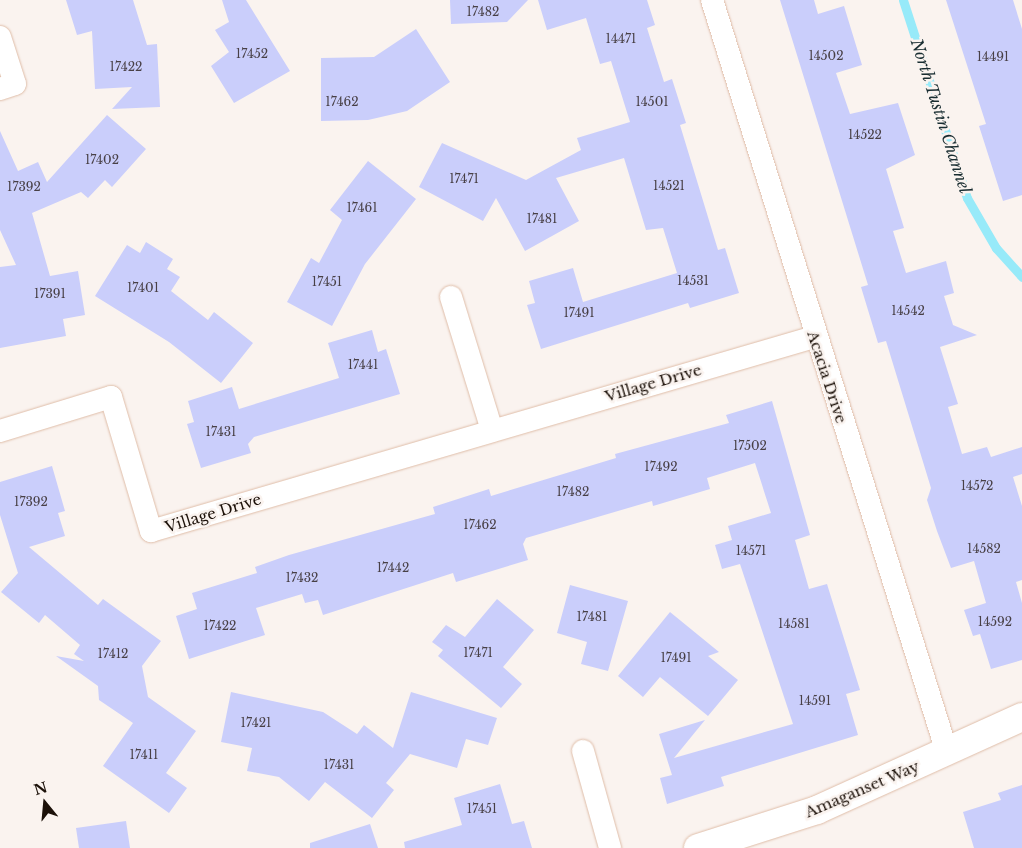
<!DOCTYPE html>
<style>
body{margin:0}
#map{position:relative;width:1022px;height:848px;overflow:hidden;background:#faf3ef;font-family:"Libre Baskerville",serif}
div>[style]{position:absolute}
.stream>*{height:9px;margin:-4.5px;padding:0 4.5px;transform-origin:4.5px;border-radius:4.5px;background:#97eaf9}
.building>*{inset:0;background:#cacefb}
.roads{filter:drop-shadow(0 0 1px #dfbda8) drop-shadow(0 0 1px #dfbda8)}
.minor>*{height:22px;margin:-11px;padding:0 11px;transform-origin:11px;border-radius:11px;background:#fff}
.tertiary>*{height:28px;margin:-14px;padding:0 14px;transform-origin:14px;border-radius:14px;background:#fff}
span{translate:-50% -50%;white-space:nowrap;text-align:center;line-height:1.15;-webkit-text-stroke:5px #faf3ef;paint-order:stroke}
.number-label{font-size:12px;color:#484046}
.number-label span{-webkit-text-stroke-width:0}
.street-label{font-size:15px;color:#1c1109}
.water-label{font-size:16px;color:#192d31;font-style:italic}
.north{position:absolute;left:20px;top:778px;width:50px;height:50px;-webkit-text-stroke:4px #faf3ef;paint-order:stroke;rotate:343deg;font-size:14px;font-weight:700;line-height:20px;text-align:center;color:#1c1109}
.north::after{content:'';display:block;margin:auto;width:18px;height:22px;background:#1c1109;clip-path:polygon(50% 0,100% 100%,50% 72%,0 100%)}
</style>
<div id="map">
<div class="stream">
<div style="left:903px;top:0;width:208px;rotate:72.1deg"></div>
<div style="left:967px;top:198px;width:58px;rotate:59.9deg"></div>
<div style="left:996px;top:248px;width:39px;rotate:48deg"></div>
</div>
<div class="building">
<div style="clip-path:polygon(66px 0,133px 0,147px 45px,157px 44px,160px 107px,112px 109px,132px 87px,95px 89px,92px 31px,77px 35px)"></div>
<div style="clip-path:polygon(222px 0,246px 0,290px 71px,234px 103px,211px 66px,229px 52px,215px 30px,229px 22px)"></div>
<div style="clip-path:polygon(450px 0,528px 0,507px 22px,451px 24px)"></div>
<div style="clip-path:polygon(538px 0,647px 0,655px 25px,647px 28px,664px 82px,672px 79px,686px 123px,680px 125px,718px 250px,725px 248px,739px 293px,690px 308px,688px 303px,541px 349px,527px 305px,535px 303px,529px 281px,573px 268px,583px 302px,677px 273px,663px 228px,646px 230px,624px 158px,556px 178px,579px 221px,525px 251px,496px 198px,483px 221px,419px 187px,442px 143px,526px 180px,581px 150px,577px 138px,630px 122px,611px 61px,600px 64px,586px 18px,547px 30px)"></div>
<div style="clip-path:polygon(780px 0,814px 0,818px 14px,844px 6px,862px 65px,836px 73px,850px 114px,898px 103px,915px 155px,886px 169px,904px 228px,893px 231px,906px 273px,946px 261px,954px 293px,944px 296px,953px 325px,977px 335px,940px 347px,958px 404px,948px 407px,962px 454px,987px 447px,991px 457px,1022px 447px,1022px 474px,1013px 477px,1022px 506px,1022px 580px,1016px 582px,1022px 603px,1022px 660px,991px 669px,980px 634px,973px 636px,964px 610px,986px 603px,974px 561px,951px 568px,937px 531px,927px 500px,931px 488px,886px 341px,878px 343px,861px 287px,868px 285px)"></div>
<div style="clip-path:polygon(946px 0,1013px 0,1022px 29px,1022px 195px,1003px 201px,979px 126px,986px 124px)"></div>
<div style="clip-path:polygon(416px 29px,450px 82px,407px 111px,368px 120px,321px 121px,321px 58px,374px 57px)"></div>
<div style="clip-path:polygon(107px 115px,146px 149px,112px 187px,105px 180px,88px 198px,81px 192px,32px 213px,50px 276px,78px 271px,85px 315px,63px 319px,66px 336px,0 348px,0 267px,16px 265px,0 230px,0 131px,18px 171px,38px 162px,47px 182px)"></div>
<div style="clip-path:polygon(368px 161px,416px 199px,365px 264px,332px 326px,287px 302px,311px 258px,319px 263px,342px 220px,330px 210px)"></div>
<div style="clip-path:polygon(146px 242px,173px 259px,167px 269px,180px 277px,171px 291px,208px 320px,214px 312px,253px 343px,221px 383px,169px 342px,95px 296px,127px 245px,140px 253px)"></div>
<div style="clip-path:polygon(372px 330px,378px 352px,386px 349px,400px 394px,254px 437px,248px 444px,251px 453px,201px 468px,187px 424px,194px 422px,188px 401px,232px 387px,239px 409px,339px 378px,328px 343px)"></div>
<div style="clip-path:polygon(772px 401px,810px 535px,795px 540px,809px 589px,827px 584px,860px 690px,846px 694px,858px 735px,721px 777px,724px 786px,667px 804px,660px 778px,672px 775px,659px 734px,705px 720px,674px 758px,793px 724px,740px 564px,722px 569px,715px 545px,732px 540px,728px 526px,771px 513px,755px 463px,707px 478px,710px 489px,653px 506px,652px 501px,526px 538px,523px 544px,528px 560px,456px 582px,453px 573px,323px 615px,318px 600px,305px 603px,302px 594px,256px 608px,265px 635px,189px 659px,176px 616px,197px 609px,192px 593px,257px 573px,255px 567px,289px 555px,435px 514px,433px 507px,489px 489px,491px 496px,616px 458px,615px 454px,729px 423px,726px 415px)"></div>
<div style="clip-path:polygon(52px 466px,65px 511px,58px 513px,65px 536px,29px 547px,98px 605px,103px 599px,161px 641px,142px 666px,148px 697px,196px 731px,166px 773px,187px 788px,169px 813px,103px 766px,133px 723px,99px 700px,98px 686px,56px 656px,84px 661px,74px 654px,80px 645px,45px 615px,39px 623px,1px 592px,18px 573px,0 515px,0 482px)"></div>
<div style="clip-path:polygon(570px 585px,628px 601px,608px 671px,581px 664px,587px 642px,557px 633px)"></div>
<div style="clip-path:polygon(497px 599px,534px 630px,503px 667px,522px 684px,501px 708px,438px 656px,443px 650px,432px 642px,446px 625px,465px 637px)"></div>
<div style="clip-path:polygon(670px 612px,719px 652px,708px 656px,738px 680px,708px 716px,660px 677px,643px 697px,618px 676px)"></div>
<div style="clip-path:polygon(231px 692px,323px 712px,357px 734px,364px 725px,393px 748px,411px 692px,497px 718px,488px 745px,466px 739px,457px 768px,410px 754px,386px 783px,394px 790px,372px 818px,325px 782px,309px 801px,279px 777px,247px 771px,252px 748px,221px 742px)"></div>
<div style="clip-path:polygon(500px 784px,512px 824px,524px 821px,532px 848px,405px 848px,404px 842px,462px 825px,454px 798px)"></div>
<div style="clip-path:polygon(1022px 785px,1022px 848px,974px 848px,963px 812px,1001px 800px,998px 793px)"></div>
<div style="clip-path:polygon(126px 821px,130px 848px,79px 848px,76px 828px)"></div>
<div style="clip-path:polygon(370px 824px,378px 848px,310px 848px,310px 843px)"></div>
</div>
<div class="roads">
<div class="minor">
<div style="left:712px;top:0;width:788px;rotate:72.65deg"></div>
<div style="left:0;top:37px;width:49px;rotate:72.3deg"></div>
<div style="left:15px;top:84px;width:16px;rotate:162deg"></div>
<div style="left:451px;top:297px;width:139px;rotate:72.9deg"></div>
<div style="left:0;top:431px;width:116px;rotate:-17deg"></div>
<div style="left:111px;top:397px;width:140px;rotate:73.4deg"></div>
<div style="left:151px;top:531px;width:691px;rotate:-16.31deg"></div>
<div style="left:583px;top:751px;width:101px;rotate:74.4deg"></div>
</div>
<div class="tertiary">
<div style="left:698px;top:848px;width:125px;rotate:-17.7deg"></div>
<div style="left:817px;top:810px;width:225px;rotate:-24.4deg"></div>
</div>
</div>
<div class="number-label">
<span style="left:483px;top:12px">17482</span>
<span style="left:621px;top:39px">14471</span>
<span style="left:252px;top:54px">17452</span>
<span style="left:826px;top:56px">14502</span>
<span style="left:993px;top:57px">14491</span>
<span style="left:126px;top:67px">17422</span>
<span style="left:342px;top:102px">17462</span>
<span style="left:652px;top:102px">14501</span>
<span style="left:865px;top:135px">14522</span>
<span style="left:102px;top:160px">17402</span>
<span style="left:464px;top:179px">17471</span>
<span style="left:669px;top:186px">14521</span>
<span style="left:24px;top:187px">17392</span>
<span style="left:362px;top:208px">17461</span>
<span style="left:542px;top:219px">17481</span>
<span style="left:693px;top:281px">14531</span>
<span style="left:327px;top:282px">17451</span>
<span style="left:143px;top:288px">17401</span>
<span style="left:50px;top:294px">17391</span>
<span style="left:908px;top:311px">14542</span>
<span style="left:579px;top:313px">17491</span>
<span style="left:363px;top:365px">17441</span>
<span style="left:221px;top:432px">17431</span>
<span style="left:750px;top:446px">17502</span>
<span style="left:661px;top:467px">17492</span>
<span style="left:977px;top:486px">14572</span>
<span style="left:573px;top:492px">17482</span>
<span style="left:31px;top:502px">17392</span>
<span style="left:480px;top:525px">17462</span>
<span style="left:984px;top:549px">14582</span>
<span style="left:751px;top:551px">14571</span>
<span style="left:393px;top:568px">17442</span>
<span style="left:302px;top:578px">17432</span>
<span style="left:592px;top:617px">17481</span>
<span style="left:995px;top:622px">14592</span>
<span style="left:794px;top:624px">14581</span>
<span style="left:220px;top:626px">17422</span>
<span style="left:478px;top:653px">17471</span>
<span style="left:113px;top:654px">17412</span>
<span style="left:676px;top:658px">17491</span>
<span style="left:815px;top:701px">14591</span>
<span style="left:256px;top:723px">17421</span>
<span style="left:144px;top:755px">17411</span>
<span style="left:339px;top:765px">17431</span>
<span style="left:482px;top:809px">17451</span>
</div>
<div class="street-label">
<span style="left:827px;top:377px;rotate:72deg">Acacia Drive</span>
<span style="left:653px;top:383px;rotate:-16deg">Village Drive</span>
<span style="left:213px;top:513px;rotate:-17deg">Village Drive</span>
<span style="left:862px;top:789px;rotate:-23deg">Amaganset Way</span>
</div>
<div class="water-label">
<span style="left:941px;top:116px;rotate:72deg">North Tustin Channel</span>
</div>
<div class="north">N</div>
</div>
